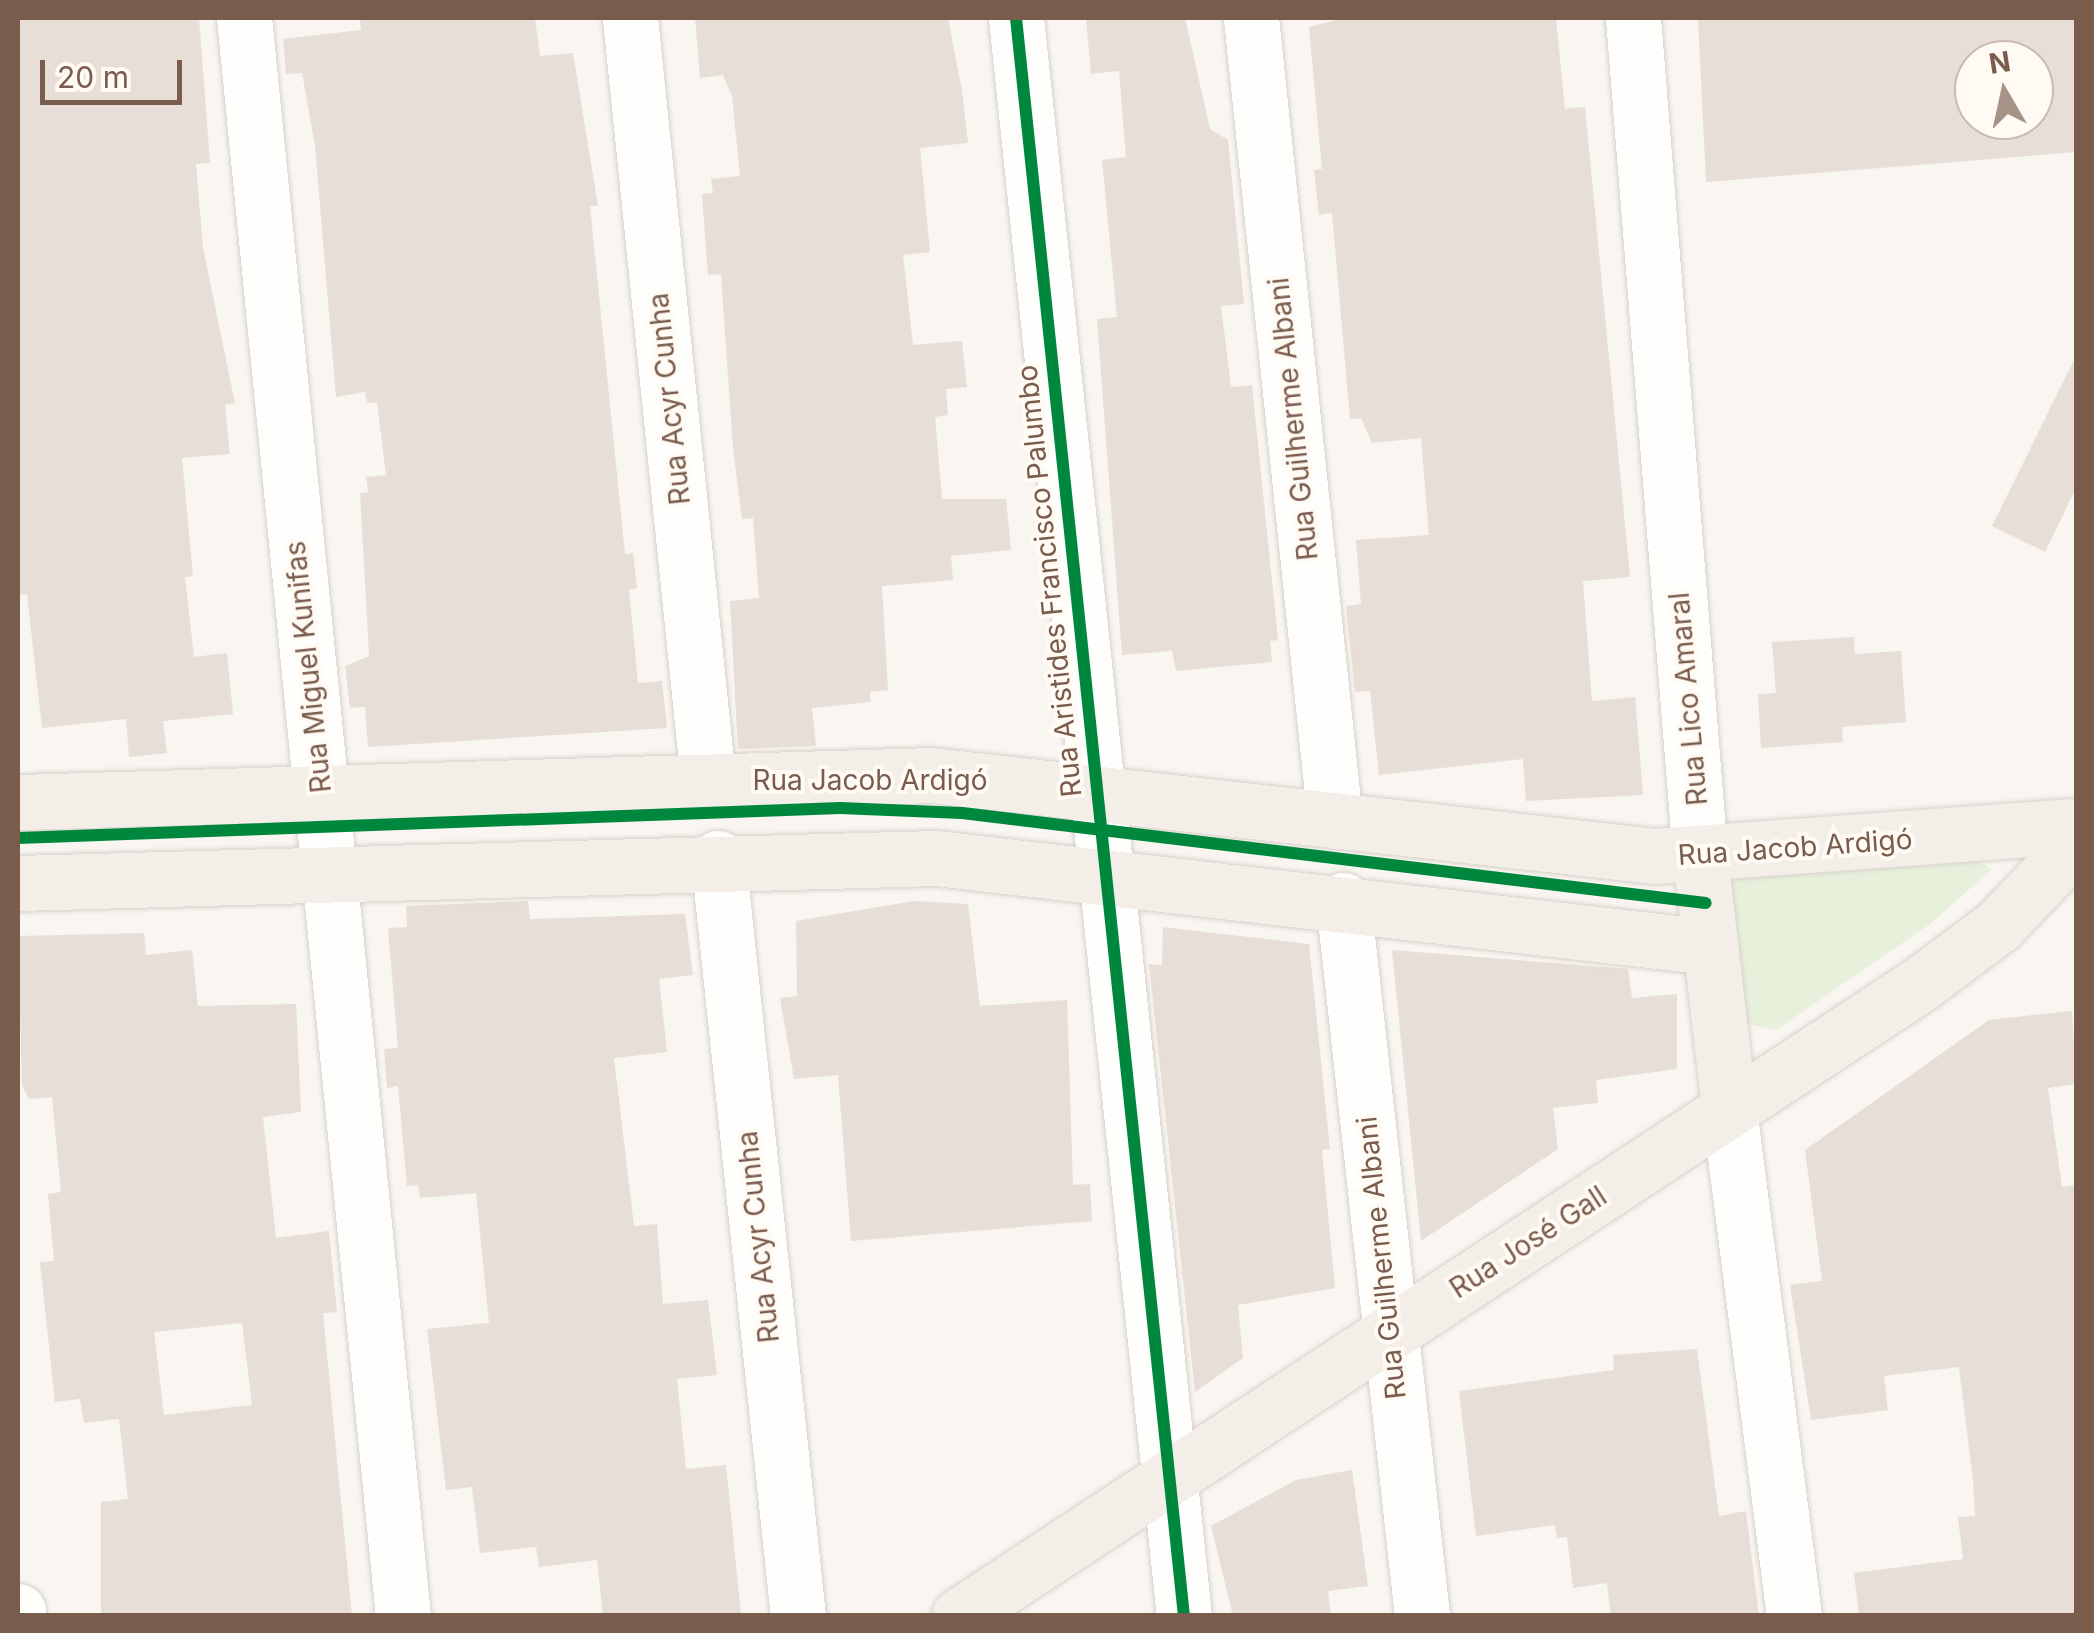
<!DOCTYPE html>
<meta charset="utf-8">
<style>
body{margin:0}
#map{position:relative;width:2094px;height:1633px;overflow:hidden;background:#f9f5f0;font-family:Inter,sans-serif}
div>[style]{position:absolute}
.green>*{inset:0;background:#e7f0db}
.building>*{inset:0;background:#e6ded7}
.roads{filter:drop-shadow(0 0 2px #d7d1cb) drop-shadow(0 0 2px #d7d1cb)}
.minor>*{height:55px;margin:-27.5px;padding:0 27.5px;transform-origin:27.5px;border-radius:27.5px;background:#fefefd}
.major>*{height:55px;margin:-27.5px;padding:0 27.5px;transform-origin:27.5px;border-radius:27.5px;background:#f3eee8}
.cycleway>*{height:12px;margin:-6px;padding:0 6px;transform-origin:6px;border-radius:6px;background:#00873e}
span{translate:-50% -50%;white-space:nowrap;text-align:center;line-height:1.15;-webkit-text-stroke:8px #fffaf3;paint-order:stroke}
.street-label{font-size:28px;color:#7a5c4d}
.frame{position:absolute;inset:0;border:20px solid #7a5c4d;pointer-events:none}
.north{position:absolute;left:1954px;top:40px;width:100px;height:100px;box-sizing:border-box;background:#fffaf3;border:2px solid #cabbb1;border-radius:50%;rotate:351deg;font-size:28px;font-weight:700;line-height:40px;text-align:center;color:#7a5c4d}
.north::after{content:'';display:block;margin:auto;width:35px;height:45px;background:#a69286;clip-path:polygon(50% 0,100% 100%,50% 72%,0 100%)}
.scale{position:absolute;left:40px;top:60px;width:142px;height:45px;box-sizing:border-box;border:5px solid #7a5c4d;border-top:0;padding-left:12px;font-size:30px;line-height:35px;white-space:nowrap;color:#7a5c4d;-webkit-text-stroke:8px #fffaf3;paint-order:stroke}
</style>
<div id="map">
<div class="green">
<div style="clip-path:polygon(1966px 856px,1992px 869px,1930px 924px,1776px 1030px,1744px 1023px,1729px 886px,1739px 873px)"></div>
</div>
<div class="building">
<div style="clip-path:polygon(18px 18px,199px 18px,210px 163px,196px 164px,203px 248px,235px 403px,225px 405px,230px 454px,182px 458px,193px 576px,185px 577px,194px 657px,227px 653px,233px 714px,163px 721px,167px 753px,129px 757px,126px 719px,42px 728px,27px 594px,18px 595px)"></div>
<div style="clip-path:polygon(360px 18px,535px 18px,540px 56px,573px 53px,598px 206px,590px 206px,625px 554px,633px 553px,637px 588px,629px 590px,638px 683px,662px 681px,667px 728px,368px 747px,365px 707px,350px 708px,345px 666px,369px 656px,360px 493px,368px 492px,366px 477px,386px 475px,377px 402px,367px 403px,365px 392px,336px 397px,315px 146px,302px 73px,286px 74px,283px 39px,361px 30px)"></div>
<div style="clip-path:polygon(695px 18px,948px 18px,962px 91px,968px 143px,920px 148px,930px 252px,903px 255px,913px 345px,962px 341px,967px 387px,946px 389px,948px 415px,935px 417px,942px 499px,1006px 499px,1011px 550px,951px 556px,953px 580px,882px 586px,888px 690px,870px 692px,871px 702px,812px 708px,816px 746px,738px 749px,730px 601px,759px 598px,753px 518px,742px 519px,733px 448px,721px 274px,708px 275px,702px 194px,713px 193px,711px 179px,740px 176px,732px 96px,723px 75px,700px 78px)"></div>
<div style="clip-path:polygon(1086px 18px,1185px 18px,1210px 129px,1228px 140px,1244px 304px,1221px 306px,1231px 387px,1252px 385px,1278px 640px,1270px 641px,1272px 662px,1176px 671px,1172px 651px,1122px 655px,1097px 319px,1117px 317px,1102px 160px,1126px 157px,1119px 71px,1091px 74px)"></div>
<div style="clip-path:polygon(1344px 18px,1556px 18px,1565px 109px,1585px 107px,1630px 577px,1583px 581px,1592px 701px,1635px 697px,1643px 795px,1526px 801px,1523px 759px,1379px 775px,1370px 691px,1355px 692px,1346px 606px,1361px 604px,1356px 540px,1429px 535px,1421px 438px,1372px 443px,1361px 418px,1350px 419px,1332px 213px,1319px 215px,1314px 170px,1322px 169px,1309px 27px)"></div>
<div style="clip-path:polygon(evenodd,1698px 18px,2076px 18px,2076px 152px,1706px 182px,1698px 18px,1974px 60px,2034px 60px,2034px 120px,1974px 120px,1974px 60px)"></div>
<div style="clip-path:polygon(2076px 356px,2076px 488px,2045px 552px,1992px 526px)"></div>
<div style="clip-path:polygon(1854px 637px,1855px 654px,1901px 651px,1906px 722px,1842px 727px,1843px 742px,1761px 748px,1758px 694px,1776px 693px,1772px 642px)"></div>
<div style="clip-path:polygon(528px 901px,530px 919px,685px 914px,693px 975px,659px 979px,667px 1052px,614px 1058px,634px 1226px,657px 1224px,663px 1304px,708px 1300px,717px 1375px,677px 1379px,686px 1469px,726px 1465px,741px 1616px,603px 1616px,597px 1560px,539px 1567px,536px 1547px,480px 1553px,472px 1487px,446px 1490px,427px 1329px,489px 1323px,476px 1193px,420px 1198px,418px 1185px,407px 1186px,398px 1086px,387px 1088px,384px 1049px,398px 1048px,388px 928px,407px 927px,406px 906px)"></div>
<div style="clip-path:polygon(914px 901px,968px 904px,980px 1006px,1067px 1000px,1073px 1185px,1090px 1184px,1092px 1221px,851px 1241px,838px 1075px,794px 1079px,780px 998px,797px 996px,796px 921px)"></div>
<div style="clip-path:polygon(1163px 927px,1309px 944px,1330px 1149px,1322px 1150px,1335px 1288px,1238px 1305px,1243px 1358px,1195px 1392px,1149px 964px,1162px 965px)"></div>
<div style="clip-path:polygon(evenodd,144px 933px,146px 955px,192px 950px,198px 1006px,296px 1004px,301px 1112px,263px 1117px,276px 1238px,329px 1231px,337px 1312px,323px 1313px,352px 1616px,101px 1616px,101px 1502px,128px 1499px,119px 1419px,84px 1423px,80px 1399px,55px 1402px,40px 1262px,54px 1261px,48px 1194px,61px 1192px,52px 1097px,29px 1099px,22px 1085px,18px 936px,144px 933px,242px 1323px,252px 1405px,164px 1415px,154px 1332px,242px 1323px)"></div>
<div style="clip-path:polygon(1392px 950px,1628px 969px,1632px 998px,1677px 994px,1677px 1069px,1596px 1080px,1598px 1103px,1553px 1108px,1558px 1149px,1421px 1241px)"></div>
<div style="clip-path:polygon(2072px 1011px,2076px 1084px,2048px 1088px,2062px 1187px,2076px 1185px,2076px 1616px,1859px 1616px,1854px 1573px,1963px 1559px,1958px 1517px,1975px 1516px,1973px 1480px,1959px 1367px,1884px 1376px,1888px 1410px,1811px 1420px,1790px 1285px,1822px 1281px,1805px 1150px,1989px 1020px)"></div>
<div style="clip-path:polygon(1697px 1349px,1719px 1516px,1746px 1511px,1759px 1616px,1611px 1616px,1607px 1583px,1573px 1588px,1567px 1537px,1557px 1538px,1555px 1525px,1476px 1536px,1459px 1391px,1614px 1370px,1613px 1355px)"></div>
<div style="clip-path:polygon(1352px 1470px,1368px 1586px,1328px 1591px,1331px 1616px,1233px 1616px,1211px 1526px,1296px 1480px)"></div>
</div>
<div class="roads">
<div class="minor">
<div style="left:244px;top:18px;width:1606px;rotate:84.32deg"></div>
<div style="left:630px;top:18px;width:767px;rotate:84.16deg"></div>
<div style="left:1016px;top:18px;width:1607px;rotate:84deg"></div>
<div style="left:1251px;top:18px;width:807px;rotate:84.03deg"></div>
<div style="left:1633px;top:18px;width:842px;rotate:85.43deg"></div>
<div style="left:718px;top:858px;width:762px;rotate:83.98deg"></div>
<div style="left:1343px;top:900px;width:720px;rotate:83.7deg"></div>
<div style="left:1729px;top:1109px;width:511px;rotate:82.69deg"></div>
<div style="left:18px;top:1611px;width:5px;rotate:90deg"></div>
</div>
<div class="major">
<div style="left:18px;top:802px;width:913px;rotate:-1.69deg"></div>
<div style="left:931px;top:775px;width:728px;rotate:6.39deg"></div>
<div style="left:1654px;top:856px;width:423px;rotate:-4.1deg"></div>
<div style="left:1700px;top:857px;width:254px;rotate:83.4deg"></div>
<div style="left:18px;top:883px;width:918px;rotate:-1.56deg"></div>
<div style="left:936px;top:858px;width:779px;rotate:6.56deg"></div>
<div style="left:959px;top:1616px;width:1149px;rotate:-33.32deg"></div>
<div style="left:1919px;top:985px;width:99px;rotate:-36.8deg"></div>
<div style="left:1998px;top:926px;width:113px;rotate:-46.4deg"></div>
</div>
</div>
<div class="cycleway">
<div style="left:1016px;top:18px;width:1607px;rotate:84deg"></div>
<div style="left:18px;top:838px;width:823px;rotate:-2.09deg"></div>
<div style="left:840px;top:808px;width:122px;rotate:2.3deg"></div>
<div style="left:962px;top:813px;width:749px;rotate:6.9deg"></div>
</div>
<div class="street-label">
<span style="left:669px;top:399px;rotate:-96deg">Rua Acyr Cunha</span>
<span style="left:1293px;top:419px;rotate:-96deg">Rua Guilherme Albani</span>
<span style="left:1049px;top:581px;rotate:-96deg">Rua Aristides Francisco Palumbo</span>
<span style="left:308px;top:667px;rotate:-96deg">Rua Miguel Kunifas</span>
<span style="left:1688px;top:699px;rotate:-95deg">Rua Lico Amaral</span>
<span style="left:870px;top:780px">Rua Jacob Ardigó</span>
<span style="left:1795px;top:847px;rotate:-4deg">Rua Jacob Ardigó</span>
<span style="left:758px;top:1237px;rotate:-96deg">Rua Acyr Cunha</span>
<span style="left:1528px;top:1242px;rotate:-33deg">Rua José Gall</span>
<span style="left:1381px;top:1258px;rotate:-96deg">Rua Guilherme Albani</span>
</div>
<div class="frame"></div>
<div class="north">N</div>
<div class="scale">20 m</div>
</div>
